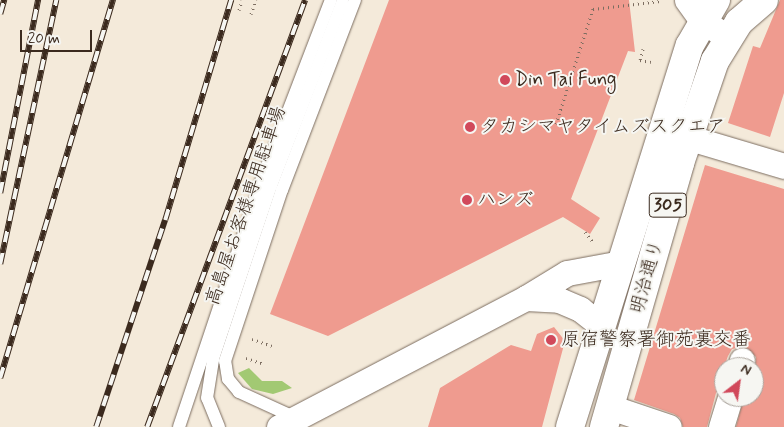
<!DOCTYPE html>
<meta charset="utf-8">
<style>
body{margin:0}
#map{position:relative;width:784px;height:427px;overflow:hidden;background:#f4eada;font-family:Mynerve,"Klee One",sans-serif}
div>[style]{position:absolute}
.green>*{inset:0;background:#a2c973}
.building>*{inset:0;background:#ef9b8f}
.path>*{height:3px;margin-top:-1.5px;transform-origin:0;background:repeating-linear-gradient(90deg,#7c6d60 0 1px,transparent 0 5px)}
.roads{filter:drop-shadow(0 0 1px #7c6d60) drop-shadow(0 0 1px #7c6d60)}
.service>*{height:12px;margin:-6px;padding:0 6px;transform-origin:6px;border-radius:6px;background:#fff}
.minor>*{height:25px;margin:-12.5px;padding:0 12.5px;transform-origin:12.5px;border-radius:12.5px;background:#fff}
.primary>*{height:28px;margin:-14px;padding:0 14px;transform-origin:14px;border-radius:14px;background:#fff}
.rail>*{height:5.5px;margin-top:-2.75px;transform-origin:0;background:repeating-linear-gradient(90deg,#f6f6f2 0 11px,#3b2a1e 0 22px);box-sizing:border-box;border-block:1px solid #3b2a1e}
.dots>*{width:14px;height:14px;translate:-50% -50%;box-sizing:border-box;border:2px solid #f6f6f2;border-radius:50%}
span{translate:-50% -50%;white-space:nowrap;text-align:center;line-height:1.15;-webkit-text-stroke:4px #f6f6f2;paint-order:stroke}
.shield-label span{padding:1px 4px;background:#f6f6f2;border:1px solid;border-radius:4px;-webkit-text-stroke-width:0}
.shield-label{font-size:18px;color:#3b2a1e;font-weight:700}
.poi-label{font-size:19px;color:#3b2a1e}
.left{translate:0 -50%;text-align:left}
.street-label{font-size:19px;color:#3b2a1e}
.north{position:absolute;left:714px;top:357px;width:50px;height:50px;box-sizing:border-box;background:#f6f6f2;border:1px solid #aba49d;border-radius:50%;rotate:30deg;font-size:14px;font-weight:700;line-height:20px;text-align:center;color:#3b2a1e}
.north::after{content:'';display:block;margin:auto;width:18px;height:22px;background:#d1495b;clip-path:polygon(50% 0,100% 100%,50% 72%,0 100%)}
.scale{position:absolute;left:20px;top:30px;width:72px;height:22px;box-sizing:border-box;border:2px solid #3b2a1e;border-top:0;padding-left:6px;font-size:15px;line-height:18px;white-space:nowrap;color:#3b2a1e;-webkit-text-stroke:4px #f6f6f2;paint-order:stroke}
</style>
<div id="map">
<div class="green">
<div style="clip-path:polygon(249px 368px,262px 381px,282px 381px,292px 388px,273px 394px,252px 389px,238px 373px)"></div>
</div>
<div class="building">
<div style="clip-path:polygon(389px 0,629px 0,635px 52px,628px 51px,571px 199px,600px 218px,590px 234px,563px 217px,328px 336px,270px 314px)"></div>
<div style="clip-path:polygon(780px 0,784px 0,784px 93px,770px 137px,728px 123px,753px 46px,760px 48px)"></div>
<div style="clip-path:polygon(705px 165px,784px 189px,784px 427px,736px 427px,744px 397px,754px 397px,756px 357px,745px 346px,732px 349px,728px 356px,724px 367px,724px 384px,716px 393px,707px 427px,683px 427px,680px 418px,674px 414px,634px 400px)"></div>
<div style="clip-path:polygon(554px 327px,565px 341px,542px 427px,428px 427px,440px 388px,511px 345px,531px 351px,537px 334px)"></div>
</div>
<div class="path">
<div style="left:239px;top:10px;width:10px;rotate:-73deg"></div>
<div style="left:251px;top:14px;width:15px;rotate:-70deg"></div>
<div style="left:643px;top:49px;width:11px;rotate:105deg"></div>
<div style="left:640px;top:60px;width:11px;rotate:10deg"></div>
<div style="left:556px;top:124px;width:121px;rotate:-72.2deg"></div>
<div style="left:593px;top:9px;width:68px;rotate:-6.7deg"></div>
<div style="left:585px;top:232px;width:14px;rotate:51deg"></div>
<div style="left:252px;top:339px;width:21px;rotate:19deg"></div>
<div style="left:246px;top:358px;width:19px;rotate:18deg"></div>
</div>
<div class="roads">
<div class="service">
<div style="left:296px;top:418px;width:63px;rotate:-155.5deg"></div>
<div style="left:239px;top:392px;width:17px;rotate:-130deg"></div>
<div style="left:228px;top:379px;width:18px;rotate:-99deg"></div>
<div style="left:225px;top:361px;width:180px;rotate:-71.6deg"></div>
<div style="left:282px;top:190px;width:204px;rotate:-69deg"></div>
<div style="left:179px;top:427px;width:258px;rotate:-71.5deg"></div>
<div style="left:261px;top:182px;width:195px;rotate:-69deg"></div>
<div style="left:219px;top:427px;width:31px;rotate:-112deg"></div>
<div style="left:207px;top:398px;width:39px;rotate:-81deg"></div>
<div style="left:213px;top:359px;width:182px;rotate:-71.5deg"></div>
<div style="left:271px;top:186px;width:199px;rotate:-68.8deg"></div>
</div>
<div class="minor">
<div style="left:687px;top:0;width:26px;rotate:54deg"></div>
<div style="left:702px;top:21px;width:31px;rotate:32deg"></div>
<div style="left:670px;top:132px;width:119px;rotate:16.6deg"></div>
<div style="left:526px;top:298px;width:33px;rotate:3deg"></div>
<div style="left:559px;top:300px;width:23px;rotate:23deg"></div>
<div style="left:580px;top:309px;width:28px;rotate:38deg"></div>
<div style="left:740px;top:367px;width:7px;rotate:-74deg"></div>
<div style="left:610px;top:407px;width:62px;rotate:18.7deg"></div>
<div style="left:279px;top:427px;width:279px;rotate:-27.6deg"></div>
<div style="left:526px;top:298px;width:48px;rotate:-31.4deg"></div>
<div style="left:567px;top:273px;width:55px;rotate:-10.5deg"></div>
<div style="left:721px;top:427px;width:31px;rotate:-73deg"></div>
</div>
<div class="primary">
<div style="left:570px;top:427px;width:400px;rotate:-72.6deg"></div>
<div style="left:690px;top:45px;width:52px;rotate:-60deg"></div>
<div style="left:604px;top:427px;width:275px;rotate:-73.9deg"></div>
<div style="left:680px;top:163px;width:108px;rotate:-71.1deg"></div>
<div style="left:715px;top:61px;width:46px;rotate:-58.4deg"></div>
<div style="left:739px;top:22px;width:33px;rotate:-41deg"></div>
</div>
</div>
<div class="rail">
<div style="left:0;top:14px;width:15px;rotate:-74deg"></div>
<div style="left:0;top:193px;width:197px;rotate:-78.9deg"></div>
<div style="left:0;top:264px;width:270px;rotate:-78deg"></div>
<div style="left:0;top:378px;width:395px;rotate:-73.4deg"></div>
<div style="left:96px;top:427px;width:218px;rotate:-71.6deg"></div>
<div style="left:165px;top:220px;width:230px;rotate:-73.3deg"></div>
<div style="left:147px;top:427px;width:455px;rotate:-69.7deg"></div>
</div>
<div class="dots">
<div style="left:505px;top:80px;background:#d1495b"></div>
<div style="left:470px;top:127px;background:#d1495b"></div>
<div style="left:467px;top:200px;background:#d1495b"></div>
<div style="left:551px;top:340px;background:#d1495b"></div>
</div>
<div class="shield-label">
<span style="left:668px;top:205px">305</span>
</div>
<div class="poi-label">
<span class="left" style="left:515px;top:80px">Din Tai Fung</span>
<span class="left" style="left:480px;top:127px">タカシマヤタイムズスクエア</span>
<span class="left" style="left:477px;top:200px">ハンズ</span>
<span class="left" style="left:561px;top:340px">原宿警察署御苑裏交番</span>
</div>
<div class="street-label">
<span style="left:246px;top:206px;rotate:-71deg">高島屋お客様専用駐車場</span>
<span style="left:647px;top:277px;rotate:-74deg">明治通り</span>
</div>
<div class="north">N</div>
<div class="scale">20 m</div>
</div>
